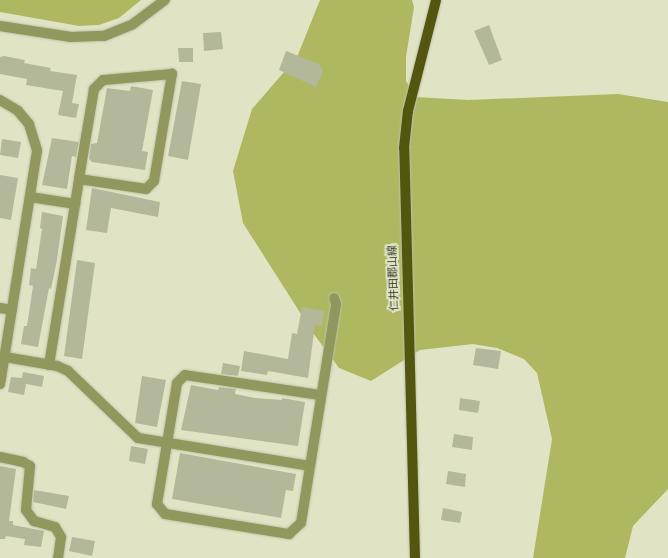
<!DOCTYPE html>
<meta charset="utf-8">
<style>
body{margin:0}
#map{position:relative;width:668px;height:558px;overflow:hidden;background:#e0e4c5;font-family:Rubik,"Noto Sans JP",sans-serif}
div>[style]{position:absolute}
.green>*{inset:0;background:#b0b761}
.building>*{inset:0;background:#b4b89a}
.roads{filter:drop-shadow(0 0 1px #bec2a7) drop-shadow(0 0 1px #bec2a7)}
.minor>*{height:10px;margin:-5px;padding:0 5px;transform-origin:5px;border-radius:5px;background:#92975d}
.major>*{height:10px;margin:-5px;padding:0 5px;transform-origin:5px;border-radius:5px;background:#52560e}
span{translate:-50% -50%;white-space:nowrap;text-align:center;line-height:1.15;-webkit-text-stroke:4px #e0e4c5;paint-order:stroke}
.street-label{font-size:11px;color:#383a2d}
</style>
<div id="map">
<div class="green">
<div style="clip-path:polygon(0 0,141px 0,119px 18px,99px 25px,79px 26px,0 12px)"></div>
<div style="clip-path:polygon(320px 0,412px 0,414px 7px,406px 57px,406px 81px,416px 97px,468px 100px,618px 94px,668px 102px,668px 489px,633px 526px,625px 558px,533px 558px,552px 439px,537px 373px,524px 359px,497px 348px,473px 344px,420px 350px,371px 381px,339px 368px,313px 333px,243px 223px,233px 171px,252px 109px,297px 57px)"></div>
</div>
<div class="building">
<div style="clip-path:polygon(489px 25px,502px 60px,489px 65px,474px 31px)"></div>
<div style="clip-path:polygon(221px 32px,223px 49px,204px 51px,203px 33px)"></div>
<div style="clip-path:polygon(178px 48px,193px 48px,193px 62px,179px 62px)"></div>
<div style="clip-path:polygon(286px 51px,319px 64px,323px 71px,316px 87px,279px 70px)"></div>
<div style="clip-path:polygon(4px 56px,25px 60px,24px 63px,51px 68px,50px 71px,77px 75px,72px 103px,79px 104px,76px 118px,58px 115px,63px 91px,26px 85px,27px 79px,0 74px,0 57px)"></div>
<div style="clip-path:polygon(182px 81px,201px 84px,188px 160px,168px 156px)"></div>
<div style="clip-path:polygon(131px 86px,153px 90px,142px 151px,148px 152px,145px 170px,92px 162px,89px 159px,91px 144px,97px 143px,107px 88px,130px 91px)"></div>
<div style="clip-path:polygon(52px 138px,79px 142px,76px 157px,72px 156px,67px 189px,42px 185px)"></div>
<div style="clip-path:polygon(2px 139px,21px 142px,18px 158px,0 155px)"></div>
<div style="clip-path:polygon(0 175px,18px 178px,11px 220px,0 218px)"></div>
<div style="clip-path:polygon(92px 188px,160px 202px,158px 217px,111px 208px,107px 233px,86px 230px)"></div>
<div style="clip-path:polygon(42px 212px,63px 216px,57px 260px,51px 289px,49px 288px,38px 347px,21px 344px,24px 326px,27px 326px,33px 286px,29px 285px,31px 268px,36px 269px,42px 229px,40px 228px)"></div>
<div style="clip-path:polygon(77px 260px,95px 263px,82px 359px,64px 356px)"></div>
<div style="clip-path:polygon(302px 307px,324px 311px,322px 326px,315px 325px,308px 378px,268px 371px,267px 375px,241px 371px,244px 351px,288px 359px,292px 333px,297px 334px)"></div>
<div style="clip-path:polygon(476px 348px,501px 351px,498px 369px,473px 365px)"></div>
<div style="clip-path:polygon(223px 363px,240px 366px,238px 376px,221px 374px)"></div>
<div style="clip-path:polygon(23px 372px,44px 376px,42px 387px,26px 384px,24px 395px,8px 392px,11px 377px,22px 378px)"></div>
<div style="clip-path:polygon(142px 376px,166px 380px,157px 427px,135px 423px)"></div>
<div style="clip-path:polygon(191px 385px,218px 390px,219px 387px,236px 389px,235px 394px,255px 398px,282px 400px,282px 398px,305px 402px,298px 446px,181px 430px)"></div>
<div style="clip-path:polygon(460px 398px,480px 401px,478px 413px,459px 410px)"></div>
<div style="clip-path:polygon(454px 434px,473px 437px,472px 450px,452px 447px)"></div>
<div style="clip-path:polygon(131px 446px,148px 449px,145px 464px,129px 461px)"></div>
<div style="clip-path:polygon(180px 453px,296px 474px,293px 491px,286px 490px,281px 518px,172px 499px)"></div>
<div style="clip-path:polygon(0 466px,16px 469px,9px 521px,13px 521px,13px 525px,44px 531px,41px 547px,24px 545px,25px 539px,6px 536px,5px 539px,0 539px)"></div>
<div style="clip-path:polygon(448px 471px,466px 474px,465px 487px,446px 484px)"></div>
<div style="clip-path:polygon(34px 490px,69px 496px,66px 509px,33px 502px)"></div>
<div style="clip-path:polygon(443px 508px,462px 512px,460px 523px,441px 520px)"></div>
<div style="clip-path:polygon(72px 537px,95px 541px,92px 556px,69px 551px)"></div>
</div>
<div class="roads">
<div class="minor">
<div style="left:0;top:26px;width:72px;rotate:8.8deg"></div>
<div style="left:71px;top:37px;width:33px;rotate:-2deg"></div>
<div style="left:104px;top:36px;width:31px;rotate:-22deg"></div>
<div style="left:133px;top:24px;width:40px;rotate:-37deg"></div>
<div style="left:0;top:100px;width:21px;rotate:31deg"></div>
<div style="left:18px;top:111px;width:17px;rotate:50deg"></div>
<div style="left:29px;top:124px;width:28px;rotate:73deg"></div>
<div style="left:37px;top:151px;width:236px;rotate:99deg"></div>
<div style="left:30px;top:197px;width:46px;rotate:8.8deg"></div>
<div style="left:0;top:308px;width:12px;rotate:9deg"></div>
<div style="left:5px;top:357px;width:53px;rotate:9.8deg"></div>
<div style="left:57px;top:366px;width:12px;rotate:24deg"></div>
<div style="left:68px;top:371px;width:97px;rotate:43.7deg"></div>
<div style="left:138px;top:438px;width:174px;rotate:9.2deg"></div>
<div style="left:49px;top:365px;width:188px;rotate:-80.8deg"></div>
<div style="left:79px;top:179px;width:68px;rotate:8.5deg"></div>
<div style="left:146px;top:189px;width:11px;rotate:-45deg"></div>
<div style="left:154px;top:181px;width:109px;rotate:-80.5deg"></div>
<div style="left:172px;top:74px;width:69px;rotate:175deg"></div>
<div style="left:103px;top:80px;width:13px;rotate:135deg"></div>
<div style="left:94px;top:89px;width:91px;rotate:99.5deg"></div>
<div style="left:320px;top:395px;width:136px;rotate:-171.6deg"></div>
<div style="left:185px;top:375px;width:11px;rotate:135deg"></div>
<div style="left:177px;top:383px;width:123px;rotate:99.4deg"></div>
<div style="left:157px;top:504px;width:13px;rotate:51deg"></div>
<div style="left:165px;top:514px;width:126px;rotate:9.2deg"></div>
<div style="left:289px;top:534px;width:16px;rotate:-43deg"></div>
<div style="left:301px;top:523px;width:222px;rotate:-80.9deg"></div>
<div style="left:336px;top:304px;width:6px;rotate:-108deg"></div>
<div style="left:0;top:457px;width:24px;rotate:12deg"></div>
<div style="left:23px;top:462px;width:8px;rotate:30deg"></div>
<div style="left:30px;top:466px;width:44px;rotate:95.2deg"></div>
<div style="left:26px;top:510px;width:14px;rotate:54deg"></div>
<div style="left:34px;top:521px;width:22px;rotate:16deg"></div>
<div style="left:55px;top:527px;width:12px;rotate:59deg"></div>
<div style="left:61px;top:537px;width:21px;rotate:98deg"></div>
</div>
<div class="major">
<div style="left:415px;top:558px;width:410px;rotate:-91.5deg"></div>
<div style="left:404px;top:148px;width:37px;rotate:-84deg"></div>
<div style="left:408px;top:111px;width:114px;rotate:-75.8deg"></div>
</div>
</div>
<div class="street-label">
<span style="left:394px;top:278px;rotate:-92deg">仁井田郡山線</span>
</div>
</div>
